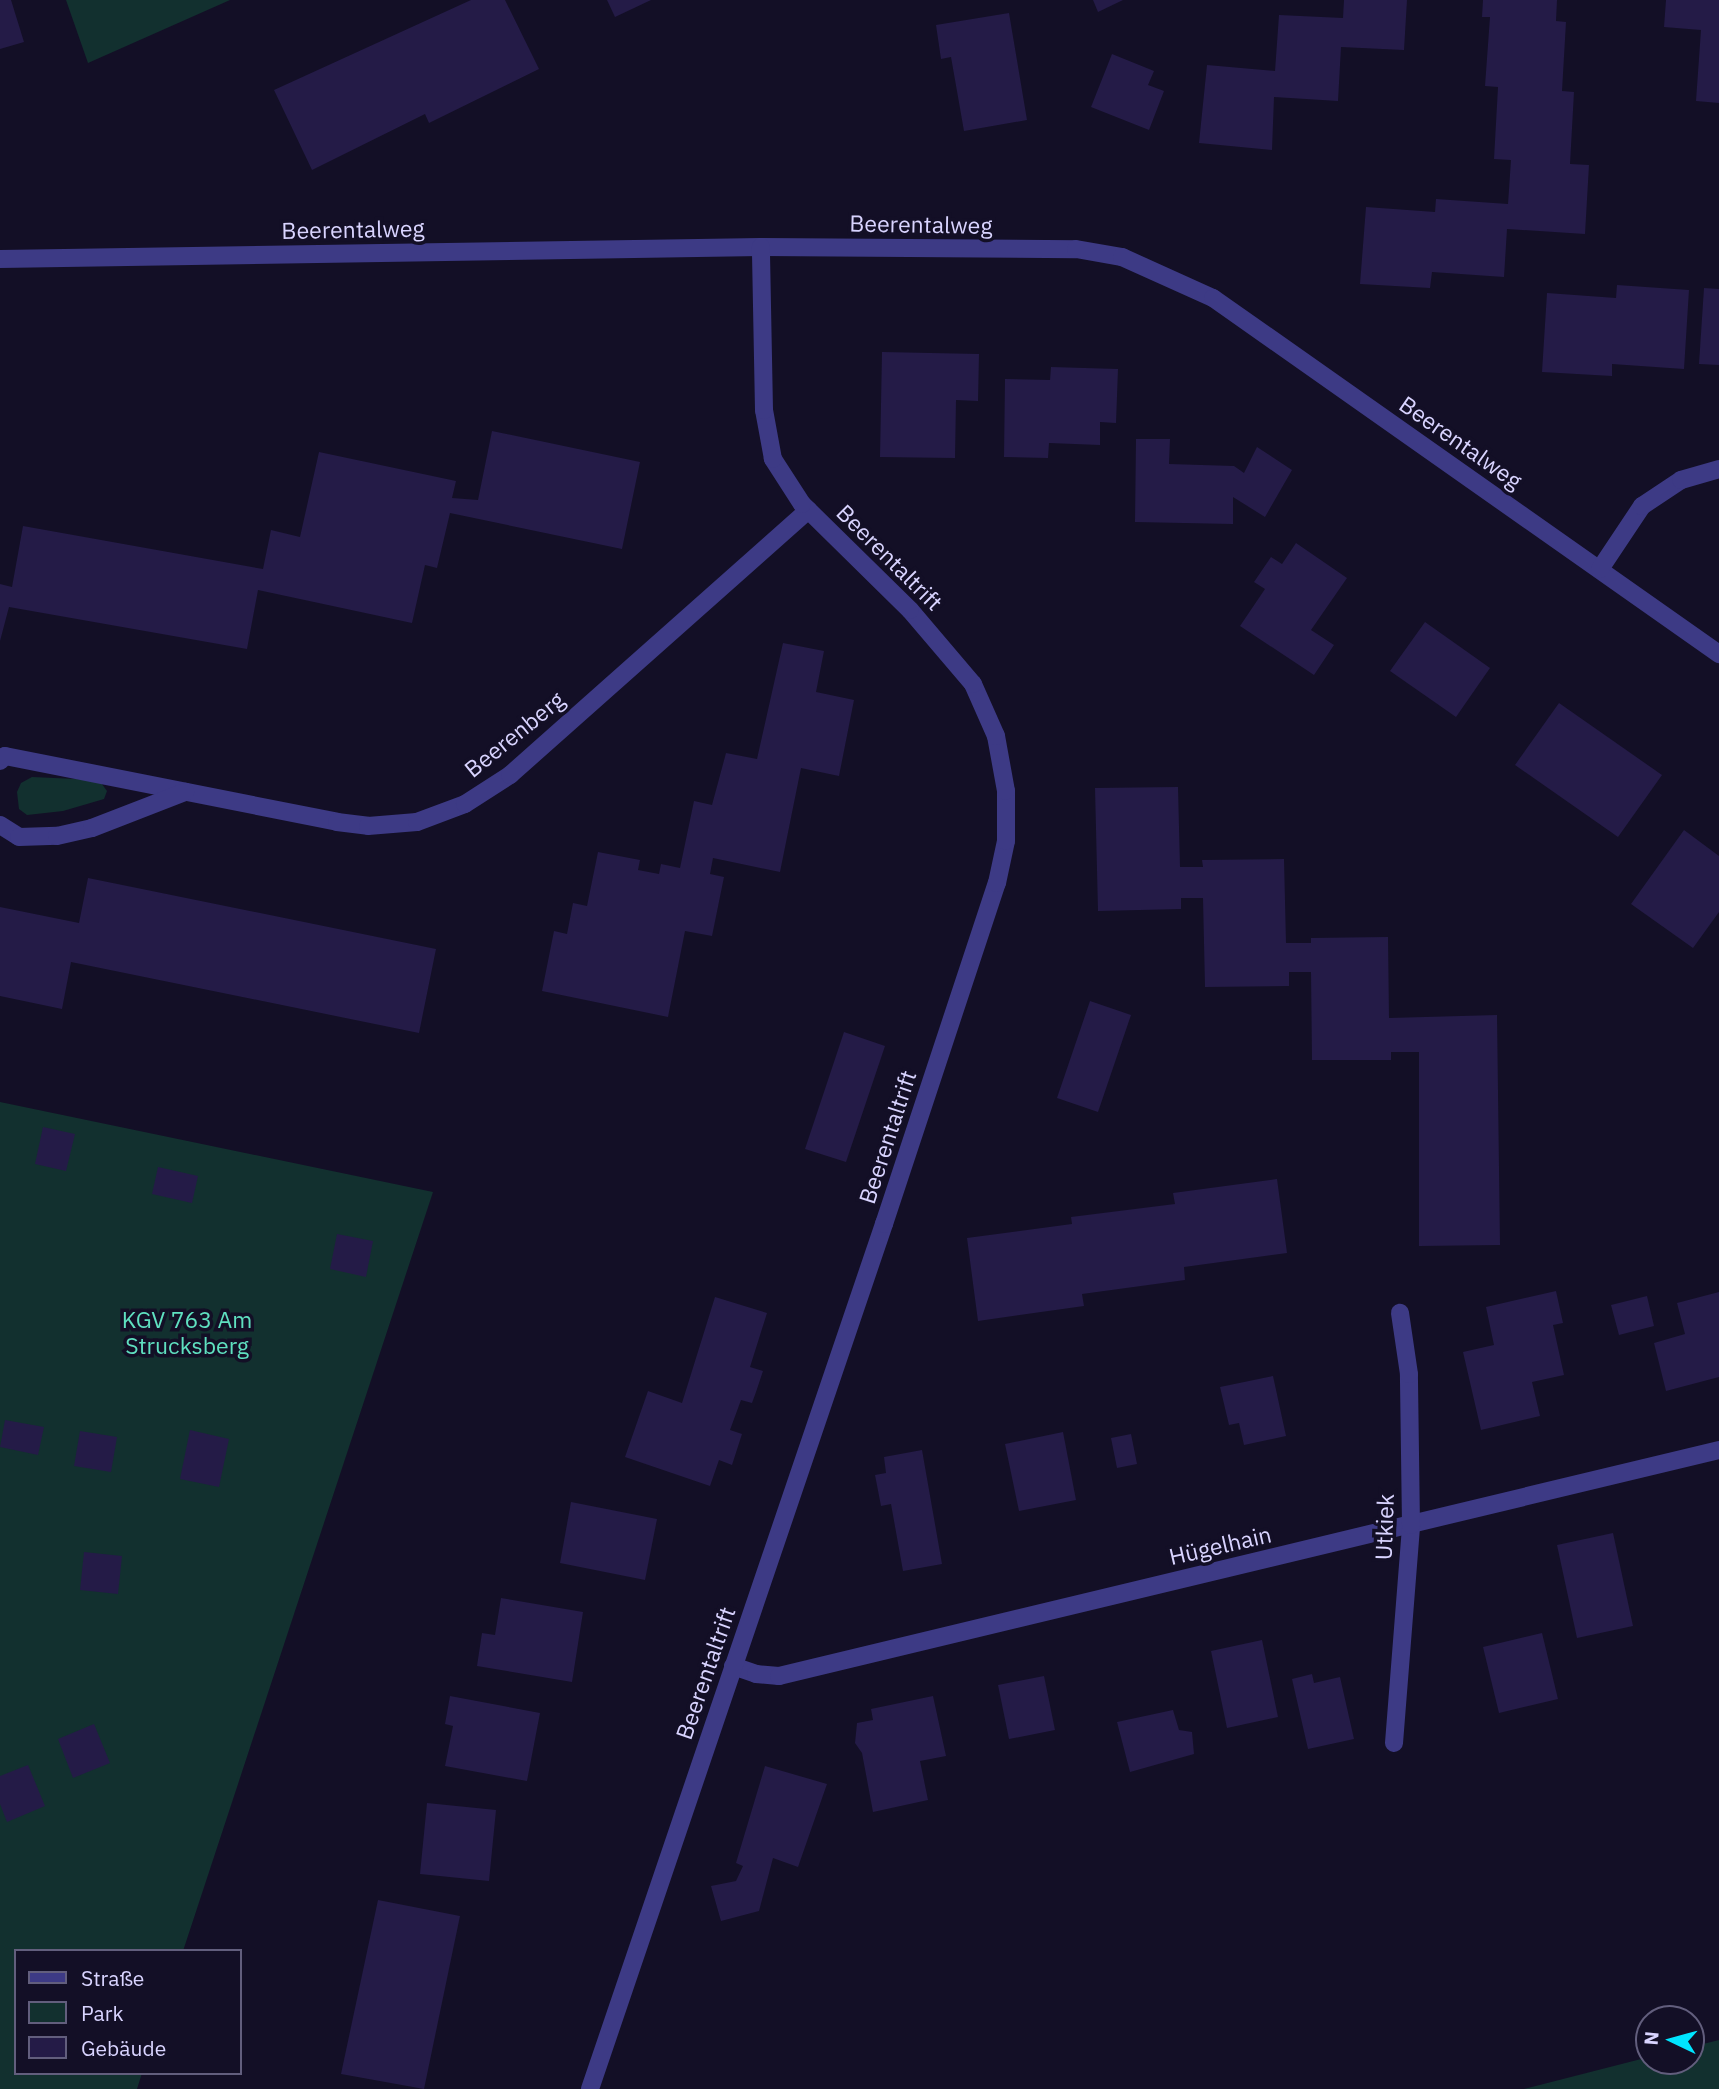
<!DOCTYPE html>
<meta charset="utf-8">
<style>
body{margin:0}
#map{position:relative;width:1719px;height:2089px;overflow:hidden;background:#130f26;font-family:"IBM Plex Sans",sans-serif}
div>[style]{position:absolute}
.green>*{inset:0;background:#12302f}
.building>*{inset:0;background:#241b47}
.street>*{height:18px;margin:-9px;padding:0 9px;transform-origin:9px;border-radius:9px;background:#3d3a85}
span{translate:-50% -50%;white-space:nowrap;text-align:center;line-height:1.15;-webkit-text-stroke:7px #130f26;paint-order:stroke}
.street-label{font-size:23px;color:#d9d4ff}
.park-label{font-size:23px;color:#5fe0c0}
.legend{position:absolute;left:14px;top:1949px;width:228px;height:126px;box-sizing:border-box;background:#130f26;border:2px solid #625e7d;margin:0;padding:9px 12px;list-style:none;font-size:21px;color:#d9d4ff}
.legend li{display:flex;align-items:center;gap:14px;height:35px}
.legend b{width:35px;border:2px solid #625e7d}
.north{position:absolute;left:1635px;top:2005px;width:70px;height:70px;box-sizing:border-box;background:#130f26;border:2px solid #625e7d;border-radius:50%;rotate:275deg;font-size:19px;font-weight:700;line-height:28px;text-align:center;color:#d9d4ff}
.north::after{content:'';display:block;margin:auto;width:24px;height:32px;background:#00e5ff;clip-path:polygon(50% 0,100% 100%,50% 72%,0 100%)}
</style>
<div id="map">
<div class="green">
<div style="clip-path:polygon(66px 0,230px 0,88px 63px)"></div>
<div style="clip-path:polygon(32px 777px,99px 780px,107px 791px,104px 799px,63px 811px,27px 815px,19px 809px,17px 792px,21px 783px)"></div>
<div style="clip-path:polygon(0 1102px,433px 1192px,183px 1951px,16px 1951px,16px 2073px,142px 2073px,137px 2089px,0 2089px)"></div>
<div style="clip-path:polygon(1719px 2040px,1719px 2089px,1524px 2089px,1649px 2057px,1649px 2061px,1691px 2061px,1691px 2047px)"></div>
</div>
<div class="building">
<div style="clip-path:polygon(0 0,11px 0,24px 42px,0 49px)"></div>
<div style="clip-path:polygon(471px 0,505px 0,539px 69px,429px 123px,425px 114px,312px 170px,274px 90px)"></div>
<div style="clip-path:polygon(607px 0,651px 0,615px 17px)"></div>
<div style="clip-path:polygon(1093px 0,1123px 0,1098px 12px)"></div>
<div style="clip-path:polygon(1344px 0,1407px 0,1404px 50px,1341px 47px,1338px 101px,1274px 97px,1272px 150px,1199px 143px,1207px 65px,1275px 71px,1279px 15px,1343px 18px)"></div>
<div style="clip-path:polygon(1483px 0,1557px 0,1556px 21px,1566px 22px,1562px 91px,1574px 92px,1570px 164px,1589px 165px,1585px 234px,1507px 229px,1504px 277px,1432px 272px,1430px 288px,1360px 284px,1366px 207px,1435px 212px,1436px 199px,1508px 204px,1511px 160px,1494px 159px,1498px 87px,1485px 86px,1490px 17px,1482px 17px)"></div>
<div style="clip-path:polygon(1666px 0,1719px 0,1719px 103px,1696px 101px,1701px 30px,1664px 27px)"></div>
<div style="clip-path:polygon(1009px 13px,1027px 120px,964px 131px,951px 57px,941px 59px,936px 25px)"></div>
<div style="clip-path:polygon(1112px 54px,1154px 71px,1148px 85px,1164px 91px,1149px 130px,1091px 107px)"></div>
<div style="clip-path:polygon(1617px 285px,1689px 290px,1684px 369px,1612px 364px,1612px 376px,1542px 372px,1547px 293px,1616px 298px)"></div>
<div style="clip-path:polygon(1704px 288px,1719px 289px,1719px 365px,1699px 364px)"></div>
<div style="clip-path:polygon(882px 352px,979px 354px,978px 401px,956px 400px,955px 458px,880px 457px)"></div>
<div style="clip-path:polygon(1051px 367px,1118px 369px,1116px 423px,1100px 422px,1100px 445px,1049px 443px,1048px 458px,1004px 457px,1005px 379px,1050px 380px)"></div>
<div style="clip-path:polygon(492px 431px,640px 462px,622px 549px,450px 513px,437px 568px,425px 565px,412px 623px,258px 590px,247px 649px,9px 607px,0 641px,0 584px,12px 587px,23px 526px,263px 569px,271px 530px,300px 537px,319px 452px,456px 481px,452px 498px,478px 500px)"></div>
<div style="clip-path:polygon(1136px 439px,1170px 439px,1169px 464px,1234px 466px,1244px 473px,1257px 447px,1292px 470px,1265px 517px,1233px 497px,1233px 524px,1135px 522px)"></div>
<div style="clip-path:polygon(1296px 543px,1347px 578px,1311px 630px,1334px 645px,1314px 675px,1240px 626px,1265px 589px,1254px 582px,1271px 557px,1282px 564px)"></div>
<div style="clip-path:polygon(1425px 622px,1490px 668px,1456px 717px,1390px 671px)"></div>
<div style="clip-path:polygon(783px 643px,824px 651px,816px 692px,854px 700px,839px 776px,801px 768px,780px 872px,713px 858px,710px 874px,724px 877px,712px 936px,685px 931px,668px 1017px,542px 991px,554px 931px,567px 934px,573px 903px,587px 906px,598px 852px,640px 860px,638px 870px,659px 874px,661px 864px,680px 868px,694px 801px,712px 805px,726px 753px,757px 759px)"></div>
<div style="clip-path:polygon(1559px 703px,1662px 775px,1618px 837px,1515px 765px)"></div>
<div style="clip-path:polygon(1178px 787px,1180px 867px,1203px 867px,1202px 860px,1284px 859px,1286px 943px,1311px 943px,1311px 938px,1388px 937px,1389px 1018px,1497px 1015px,1500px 1245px,1419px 1246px,1419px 1052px,1391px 1052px,1391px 1060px,1312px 1060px,1311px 972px,1289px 972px,1289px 986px,1205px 987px,1203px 898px,1181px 898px,1181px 909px,1098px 911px,1095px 788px)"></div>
<div style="clip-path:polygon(1684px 830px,1719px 856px,1719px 912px,1693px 948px,1631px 904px)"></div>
<div style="clip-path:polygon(88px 878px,436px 949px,419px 1033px,71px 962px,62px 1009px,0 996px,0 907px,79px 923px)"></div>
<div style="clip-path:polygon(1090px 1001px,1131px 1015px,1098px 1112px,1057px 1098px)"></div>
<div style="clip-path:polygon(844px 1032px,885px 1046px,846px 1162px,805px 1149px)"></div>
<div style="clip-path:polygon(43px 1127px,75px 1134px,66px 1171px,35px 1164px)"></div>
<div style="clip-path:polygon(158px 1167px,198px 1176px,192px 1203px,152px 1194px)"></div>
<div style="clip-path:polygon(1277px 1179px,1287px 1253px,1184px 1267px,1185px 1280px,1082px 1294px,1084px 1306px,978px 1321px,967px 1238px,1072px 1224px,1071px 1217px,1175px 1204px,1173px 1193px)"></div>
<div style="clip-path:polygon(337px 1234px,373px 1241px,366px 1277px,330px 1269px)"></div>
<div style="clip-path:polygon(1556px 1291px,1563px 1323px,1553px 1325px,1564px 1375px,1532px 1382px,1540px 1416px,1481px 1430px,1463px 1352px,1494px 1345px,1486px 1307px)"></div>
<div style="clip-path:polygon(1719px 1292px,1719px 1377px,1666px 1391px,1654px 1343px,1685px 1334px,1677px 1303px)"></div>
<div style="clip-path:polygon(1647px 1296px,1654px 1326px,1619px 1335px,1611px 1305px)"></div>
<div style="clip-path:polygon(715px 1297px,767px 1313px,750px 1367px,763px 1371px,756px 1392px,752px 1403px,741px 1400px,730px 1430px,742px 1434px,732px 1465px,719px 1460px,710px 1486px,625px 1457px,648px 1391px,682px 1403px)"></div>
<div style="clip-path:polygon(1273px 1376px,1286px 1436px,1244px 1445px,1239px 1423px,1229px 1425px,1220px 1387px)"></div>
<div style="clip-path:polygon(5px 1420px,44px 1427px,38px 1455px,0 1447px)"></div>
<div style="clip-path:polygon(190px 1430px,229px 1439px,219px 1487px,180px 1479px)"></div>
<div style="clip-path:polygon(80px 1431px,117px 1437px,111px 1472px,74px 1466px)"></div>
<div style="clip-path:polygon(1063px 1432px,1076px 1500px,1019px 1511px,1005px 1444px)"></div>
<div style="clip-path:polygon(1131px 1434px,1137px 1464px,1117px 1468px,1111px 1438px)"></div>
<div style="clip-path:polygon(922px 1450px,942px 1564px,903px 1571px,891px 1504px,881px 1506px,875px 1475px,886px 1473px,884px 1457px)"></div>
<div style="clip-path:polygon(571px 1502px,657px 1519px,645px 1580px,560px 1563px)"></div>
<div style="clip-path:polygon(1613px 1533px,1633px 1626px,1577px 1638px,1557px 1545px)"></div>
<div style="clip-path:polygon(84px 1552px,122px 1556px,118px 1594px,80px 1590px)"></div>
<div style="clip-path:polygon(501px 1598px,583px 1612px,572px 1682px,477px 1666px,482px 1633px,495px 1635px)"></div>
<div style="clip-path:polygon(1542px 1633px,1558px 1699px,1499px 1713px,1483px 1647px)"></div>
<div style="clip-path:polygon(1262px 1640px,1278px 1717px,1227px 1728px,1211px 1651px)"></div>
<div style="clip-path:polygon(1312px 1674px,1314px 1683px,1340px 1677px,1354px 1739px,1308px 1749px,1292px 1679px)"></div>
<div style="clip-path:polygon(1044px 1676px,1055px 1730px,1009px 1739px,998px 1685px)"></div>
<div style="clip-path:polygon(450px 1696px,540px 1713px,527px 1781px,445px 1766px,453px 1726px,445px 1724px)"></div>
<div style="clip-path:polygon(933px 1696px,946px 1756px,920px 1761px,928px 1800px,873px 1812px,862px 1753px,855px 1743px,857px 1723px,873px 1720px,871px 1709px)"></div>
<div style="clip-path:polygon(1173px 1710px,1179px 1730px,1192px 1732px,1194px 1754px,1130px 1772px,1117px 1722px)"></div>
<div style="clip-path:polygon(94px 1724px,110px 1763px,73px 1778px,58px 1739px)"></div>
<div style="clip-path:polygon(28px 1765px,45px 1806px,7px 1822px,0 1804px,0 1776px)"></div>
<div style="clip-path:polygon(765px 1766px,827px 1784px,798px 1867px,773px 1858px,759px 1911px,721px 1921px,711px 1886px,736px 1881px,743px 1866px,736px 1863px)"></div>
<div style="clip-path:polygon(427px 1803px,496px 1810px,489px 1881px,420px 1874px)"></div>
<div style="clip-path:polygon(378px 1900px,460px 1916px,424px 2089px,341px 2074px)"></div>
</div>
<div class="street">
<div style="left:0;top:259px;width:761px;rotate:-0.9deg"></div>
<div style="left:761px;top:247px;width:315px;rotate:0.4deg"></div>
<div style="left:1076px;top:249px;width:47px;rotate:9.9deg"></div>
<div style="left:1122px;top:257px;width:100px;rotate:24.3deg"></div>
<div style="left:1213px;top:298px;width:619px;rotate:35.13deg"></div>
<div style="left:1600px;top:569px;width:76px;rotate:-56.3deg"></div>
<div style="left:1642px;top:506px;width:47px;rotate:-33.7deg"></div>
<div style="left:1681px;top:480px;width:40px;rotate:-16deg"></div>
<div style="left:0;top:761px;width:7px;rotate:-45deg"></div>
<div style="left:5px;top:756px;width:338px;rotate:11.2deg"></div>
<div style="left:337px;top:822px;width:31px;rotate:7deg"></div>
<div style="left:368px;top:826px;width:49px;rotate:-4.7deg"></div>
<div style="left:417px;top:822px;width:51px;rotate:-20.6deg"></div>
<div style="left:465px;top:804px;width:54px;rotate:-32.8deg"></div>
<div style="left:510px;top:775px;width:399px;rotate:-41.6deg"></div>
<div style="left:0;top:825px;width:22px;rotate:32deg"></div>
<div style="left:19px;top:837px;width:38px;rotate:-2deg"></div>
<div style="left:57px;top:836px;width:36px;rotate:-13deg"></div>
<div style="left:92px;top:828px;width:100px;rotate:-21.2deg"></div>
<div style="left:733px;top:1666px;width:24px;rotate:19deg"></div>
<div style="left:756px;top:1674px;width:23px;rotate:5deg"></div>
<div style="left:779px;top:1676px;width:967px;rotate:-13.52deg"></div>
<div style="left:1394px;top:1743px;width:219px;rotate:-85.5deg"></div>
<div style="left:1411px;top:1525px;width:151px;rotate:-90.8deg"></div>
<div style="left:1409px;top:1374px;width:62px;rotate:-98.4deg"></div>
<div style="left:590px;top:2089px;width:914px;rotate:-71.23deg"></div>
<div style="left:884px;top:1224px;width:359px;rotate:-71.7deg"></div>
<div style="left:997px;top:883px;width:43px;rotate:-77.9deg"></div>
<div style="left:1006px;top:841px;width:50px;rotate:-90deg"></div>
<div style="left:1006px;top:791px;width:56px;rotate:-100.3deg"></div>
<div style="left:996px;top:736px;width:57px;rotate:-113.9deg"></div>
<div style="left:973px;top:684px;width:97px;rotate:-130.4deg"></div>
<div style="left:910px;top:610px;width:151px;rotate:-135.5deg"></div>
<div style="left:802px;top:504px;width:54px;rotate:-122.8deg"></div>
<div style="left:773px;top:459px;width:50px;rotate:-100.4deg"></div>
<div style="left:764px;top:410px;width:163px;rotate:-91.1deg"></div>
</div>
<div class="street-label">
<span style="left:921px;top:224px;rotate:1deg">Beerentalweg</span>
<span style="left:353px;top:229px;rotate:-1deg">Beerentalweg</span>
<span style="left:1461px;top:442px;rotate:35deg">Beerentalweg</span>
<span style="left:890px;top:557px;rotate:45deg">Beerentaltrift</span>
<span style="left:514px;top:734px;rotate:-39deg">Beerenberg</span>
<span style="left:887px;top:1137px;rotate:-72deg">Beerentaltrift</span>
<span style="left:1384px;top:1527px;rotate:-88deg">Utkiek</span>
<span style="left:1220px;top:1545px;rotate:-13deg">Hügelhain</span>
<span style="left:705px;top:1673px;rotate:-71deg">Beerentaltrift</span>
</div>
<div class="park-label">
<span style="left:187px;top:1332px">KGV 763 Am<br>Strucksberg</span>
</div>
<ul class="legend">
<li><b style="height:9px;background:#3d3a85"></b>Straße</li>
<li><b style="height:19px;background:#12302f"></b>Park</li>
<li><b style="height:19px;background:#241b47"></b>Gebäude</li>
</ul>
<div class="north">N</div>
</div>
